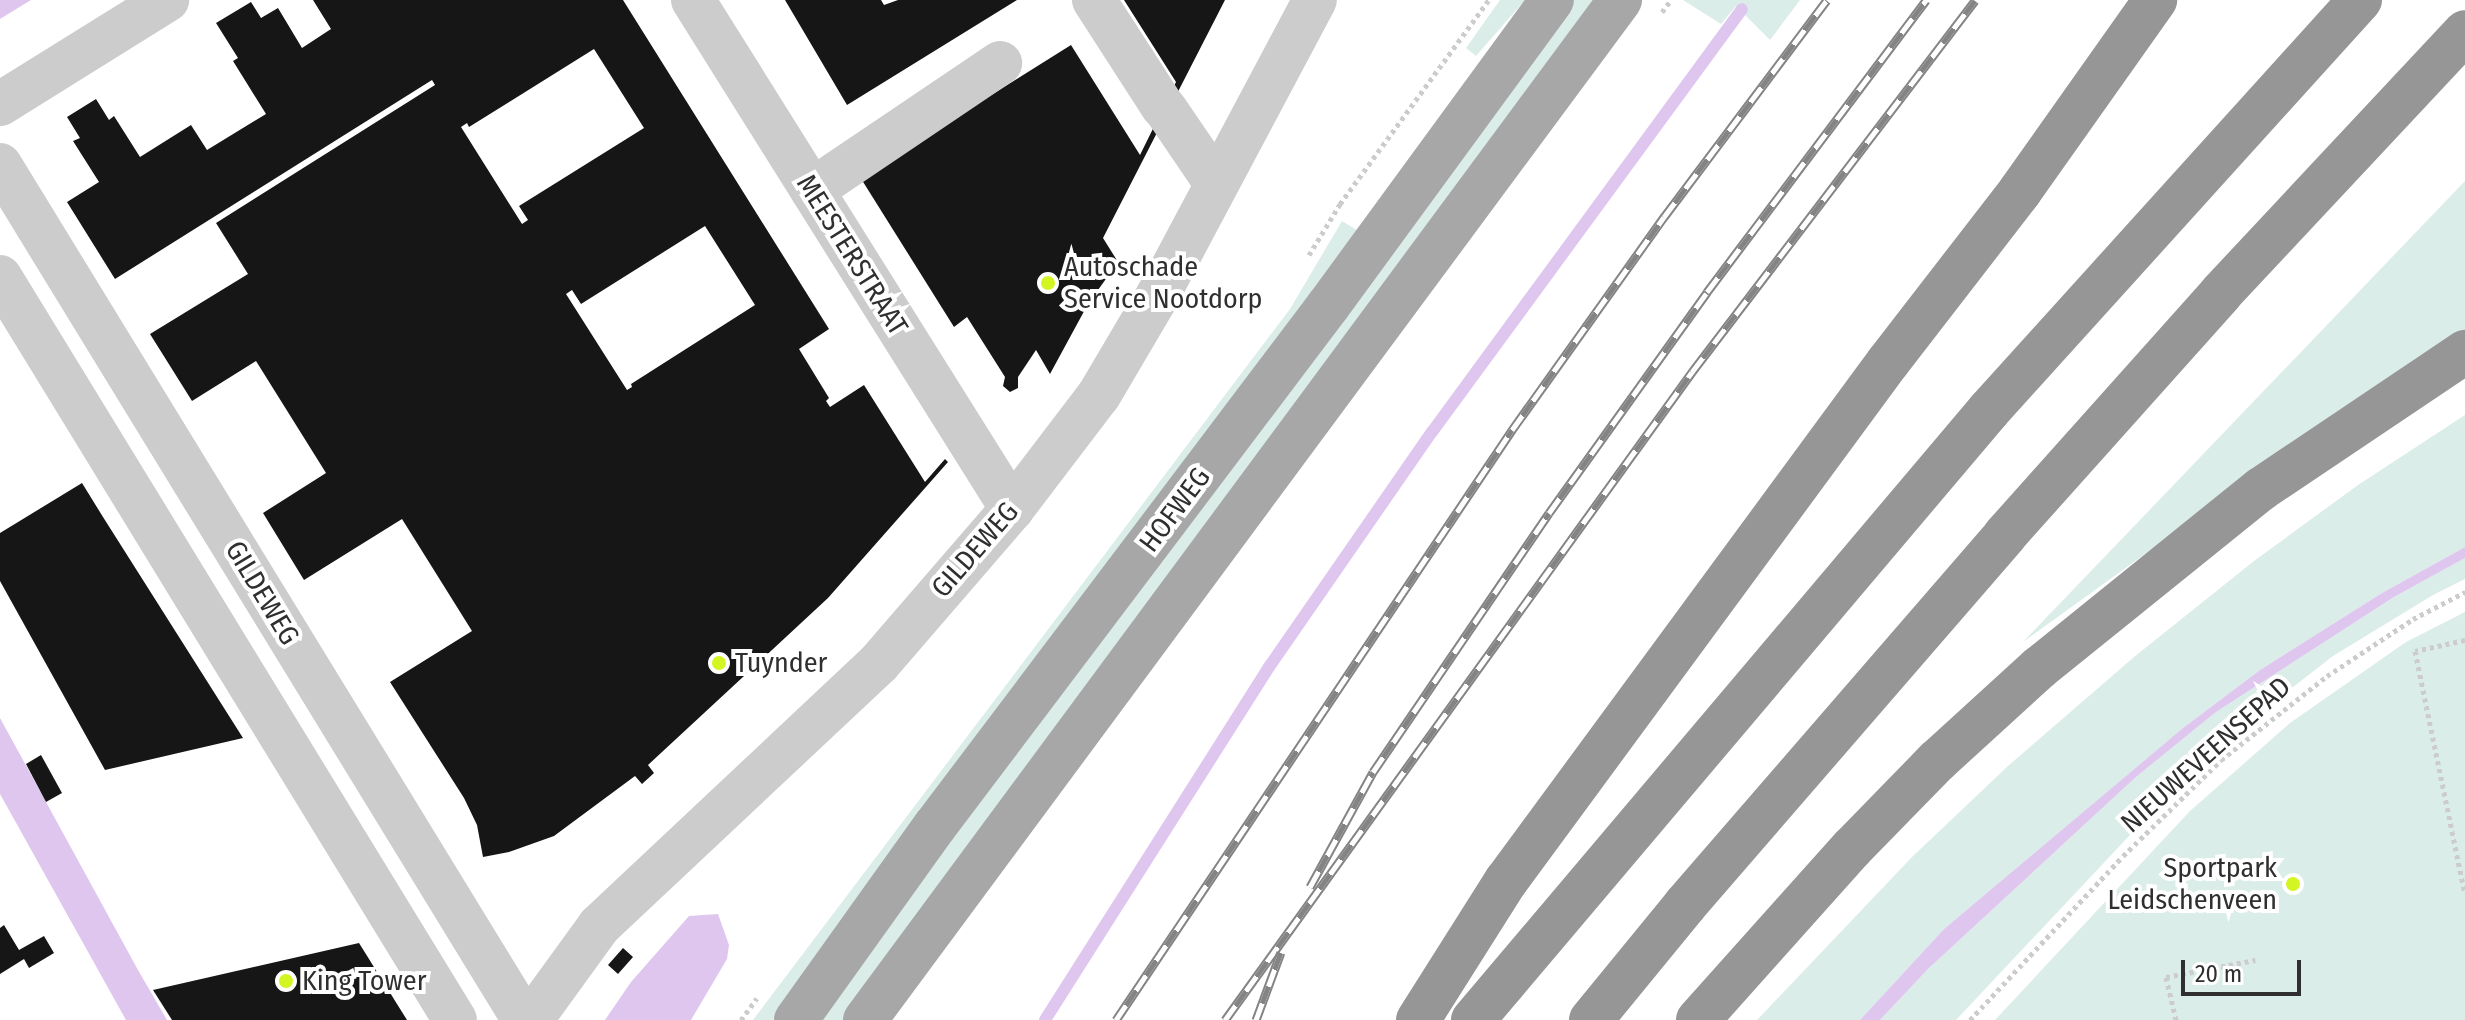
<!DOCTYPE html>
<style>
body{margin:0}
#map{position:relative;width:2465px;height:1020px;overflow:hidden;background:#fff;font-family:"Fira Sans Condensed",sans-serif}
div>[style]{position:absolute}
.green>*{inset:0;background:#dbede8}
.water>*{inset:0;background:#dfc6ef}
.stream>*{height:12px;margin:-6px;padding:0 6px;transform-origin:6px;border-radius:6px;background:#dfc6ef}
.building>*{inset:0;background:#161616}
.path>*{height:5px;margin-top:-2.5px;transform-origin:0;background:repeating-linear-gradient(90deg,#ccc 0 4px,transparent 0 8px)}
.minor>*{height:44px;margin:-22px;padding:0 22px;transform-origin:22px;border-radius:22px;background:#ccc}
.major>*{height:44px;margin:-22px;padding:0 22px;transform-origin:22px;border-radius:22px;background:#a7a7a7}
.highway>*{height:44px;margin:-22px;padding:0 22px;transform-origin:22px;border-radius:22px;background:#969696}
.rail>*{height:9px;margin-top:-4.5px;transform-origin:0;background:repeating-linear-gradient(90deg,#fff 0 18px,#848484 0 36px);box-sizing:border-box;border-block:2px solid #848484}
.dots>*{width:22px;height:22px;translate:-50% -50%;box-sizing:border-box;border:4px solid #fff;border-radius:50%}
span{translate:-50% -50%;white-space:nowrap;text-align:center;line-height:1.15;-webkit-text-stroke:8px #fff;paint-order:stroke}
.street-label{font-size:28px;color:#2f2f2f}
.poi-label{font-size:28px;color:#2f2f2f}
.left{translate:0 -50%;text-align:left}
.right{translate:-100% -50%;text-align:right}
.scale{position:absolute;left:2181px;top:960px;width:120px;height:36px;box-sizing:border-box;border:4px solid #2f2f2f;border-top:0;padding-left:10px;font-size:24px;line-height:28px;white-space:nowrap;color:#2f2f2f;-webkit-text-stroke:6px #fff;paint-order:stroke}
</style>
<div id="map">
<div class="green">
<div style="clip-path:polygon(1500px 0,1525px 0,1476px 56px,1466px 48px)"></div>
<div style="clip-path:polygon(1570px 0,1605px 0,843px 1020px,807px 1020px)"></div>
<div style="clip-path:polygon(1683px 0,1800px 0,1770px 40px,1736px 6px,1721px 24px)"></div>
<div style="clip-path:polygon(2465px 181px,2465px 330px,2419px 356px,2023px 642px)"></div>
<div style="clip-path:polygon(1342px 221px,1357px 230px,773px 1020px,753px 1020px,1290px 309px)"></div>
<div style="clip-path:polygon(2465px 415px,2465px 547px,2382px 593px,2260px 670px,2183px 728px,1944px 929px,1860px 1020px,1757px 1020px,1912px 857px,2008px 766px,2134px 657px,2254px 561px,2358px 485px)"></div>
<div style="clip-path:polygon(2465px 558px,2465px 579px,2433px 595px,2333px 656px,2253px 718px,2161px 802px,1956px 1020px,1880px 1020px,1928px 969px,2136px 777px,2216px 712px,2394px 597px)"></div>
<div style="clip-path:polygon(2465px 612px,2465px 1020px,1995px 1020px,2190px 811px,2290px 723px,2406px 642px)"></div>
</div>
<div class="water">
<div style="clip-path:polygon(0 0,31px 0,0 19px)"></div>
<div style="clip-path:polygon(2465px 547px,2465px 558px,2394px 597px,2216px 712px,2136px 777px,1928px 969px,1880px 1020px,1860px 1020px,1944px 929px,2183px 728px,2260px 670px,2382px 593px)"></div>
<div style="clip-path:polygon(0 718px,138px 970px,167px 1020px,126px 1020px,0 794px)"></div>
<div style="clip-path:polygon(718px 914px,729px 945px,727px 959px,691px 1020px,605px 1020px,631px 982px,689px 916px)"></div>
</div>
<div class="stream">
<div style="left:1045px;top:1020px;width:418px;rotate:-57.6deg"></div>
<div style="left:1269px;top:667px;width:286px;rotate:-55.3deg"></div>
<div style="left:1432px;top:432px;width:524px;rotate:-53.76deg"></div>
</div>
<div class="building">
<div style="clip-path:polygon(evenodd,313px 0,623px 0,829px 329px,799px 349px,829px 398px,826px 401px,830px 407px,864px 385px,925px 482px,945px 459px,948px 462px,828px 598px,648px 765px,654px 773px,642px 784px,635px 776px,554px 836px,509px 852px,483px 857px,477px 825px,464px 798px,390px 682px,472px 631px,402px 519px,304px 580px,263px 513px,326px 473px,256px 361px,192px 401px,150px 334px,248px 274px,216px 223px,435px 85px,432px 80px,115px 279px,67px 202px,99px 182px,73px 141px,80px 138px,67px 117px,96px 99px,109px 120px,114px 116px,140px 157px,191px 125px,207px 150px,266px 114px,233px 61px,238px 58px,216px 23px,251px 2px,261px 18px,278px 8px,302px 48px,331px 29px,313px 0,594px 49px,644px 128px,519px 206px,528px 220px,522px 224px,461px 127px,467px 123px,469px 127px,594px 49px,313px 0,705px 226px,755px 305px,631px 384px,632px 387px,627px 390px,566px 294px,572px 290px,581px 304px,705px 226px)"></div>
<div style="clip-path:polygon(785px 0,881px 0,884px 5px,898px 0,1017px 0,847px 105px)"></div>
<div style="clip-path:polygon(1124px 0,1225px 0,1103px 238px,1118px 262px,1088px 304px,1050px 374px,1036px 350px,1018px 377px,1018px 388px,1010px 392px,1003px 386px,1005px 377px,967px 317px,954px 327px,860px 177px,1071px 45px,1140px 155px,1176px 82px)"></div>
<div style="clip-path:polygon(82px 483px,103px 517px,243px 738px,105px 770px,0 581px,0 533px)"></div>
<div style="clip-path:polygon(41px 755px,62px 793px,46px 802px,26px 764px)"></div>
<div style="clip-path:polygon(4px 925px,19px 950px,44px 936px,54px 953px,29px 968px,24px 959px,0 974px,0 928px)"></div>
<div style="clip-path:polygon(359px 943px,407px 1020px,172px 1020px,153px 990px)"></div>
<div style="clip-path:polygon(623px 948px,633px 957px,618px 974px,608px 965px)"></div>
</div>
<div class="path">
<div style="left:1662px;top:12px;width:15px;rotate:-53deg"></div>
<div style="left:1309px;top:255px;width:60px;rotate:-58.7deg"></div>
<div style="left:1340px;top:204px;width:253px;rotate:-53.9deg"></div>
<div style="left:2465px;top:640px;width:51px;rotate:167.6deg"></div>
<div style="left:2415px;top:651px;width:248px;rotate:78.4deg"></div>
<div style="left:741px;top:1020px;width:27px;rotate:-54deg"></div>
<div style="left:1970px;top:1020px;width:224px;rotate:-47deg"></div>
<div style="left:2123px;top:856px;width:137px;rotate:-44.4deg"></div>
<div style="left:2221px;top:760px;width:135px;rotate:-38.4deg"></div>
<div style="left:2327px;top:676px;width:103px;rotate:-33.5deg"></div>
<div style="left:2413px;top:619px;width:59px;rotate:-27.4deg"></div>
<div style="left:2176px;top:1020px;width:44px;rotate:-103.1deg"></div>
<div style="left:2166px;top:977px;width:91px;rotate:-10.8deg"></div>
</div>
<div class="minor">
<div style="left:693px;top:0;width:601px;rotate:57.92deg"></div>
<div style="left:1094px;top:0;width:127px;rotate:57.2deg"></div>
<div style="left:0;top:104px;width:197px;rotate:-31.9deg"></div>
<div style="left:1166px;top:110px;width:87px;rotate:55.8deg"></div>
<div style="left:0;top:165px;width:1003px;rotate:58.5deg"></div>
<div style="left:812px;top:190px;width:227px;rotate:-34deg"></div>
<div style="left:0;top:277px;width:871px;rotate:58.52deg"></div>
<div style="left:531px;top:1020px;width:116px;rotate:-54.1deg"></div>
<div style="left:599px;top:926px;width:384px;rotate:-43.2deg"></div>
<div style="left:879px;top:663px;width:203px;rotate:-49.2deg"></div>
<div style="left:1012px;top:509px;width:143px;rotate:-52.7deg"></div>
<div style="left:1099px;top:395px;width:116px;rotate:-59.5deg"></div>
<div style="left:1158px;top:295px;width:334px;rotate:-62deg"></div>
</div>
<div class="major">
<div style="left:796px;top:1020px;width:239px;rotate:-54.4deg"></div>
<div style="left:935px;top:826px;width:652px;rotate:-52.92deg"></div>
<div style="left:1328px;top:306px;width:379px;rotate:-53.8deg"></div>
<div style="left:865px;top:1020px;width:1269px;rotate:-53.49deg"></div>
</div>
<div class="highway">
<div style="left:1418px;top:1020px;width:165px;rotate:-57.7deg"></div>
<div style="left:1506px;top:881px;width:644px;rotate:-53.65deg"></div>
<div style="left:1888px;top:362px;width:216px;rotate:-52.3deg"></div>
<div style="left:2020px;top:191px;width:234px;rotate:-54.7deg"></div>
<div style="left:1473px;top:1020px;width:799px;rotate:-49.77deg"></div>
<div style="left:1989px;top:410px;width:553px;rotate:-47.86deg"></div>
<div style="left:1591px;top:1020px;width:149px;rotate:-50.7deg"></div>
<div style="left:1685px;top:905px;width:489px;rotate:-49.1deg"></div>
<div style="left:2005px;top:535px;width:324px;rotate:-48.2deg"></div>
<div style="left:2221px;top:293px;width:357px;rotate:-46.9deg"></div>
<div style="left:1698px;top:1020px;width:231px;rotate:-48.2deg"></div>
<div style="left:1852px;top:848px;width:122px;rotate:-45.7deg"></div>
<div style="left:1937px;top:761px;width:138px;rotate:-42.4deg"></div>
<div style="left:2039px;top:668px;width:285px;rotate:-38.9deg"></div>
<div style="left:2261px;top:489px;width:246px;rotate:-33.9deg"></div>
</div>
<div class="rail">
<div style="left:1310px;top:887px;width:131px;rotate:-61.3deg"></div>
<div style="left:1373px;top:772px;width:313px;rotate:-55.8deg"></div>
<div style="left:1549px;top:513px;width:272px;rotate:-54.4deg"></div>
<div style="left:1707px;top:292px;width:365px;rotate:-53.1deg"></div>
<div style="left:1116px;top:1020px;width:711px;rotate:-56.13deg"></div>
<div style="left:1512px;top:430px;width:262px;rotate:-54.5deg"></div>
<div style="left:1664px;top:217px;width:271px;rotate:-53.1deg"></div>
<div style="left:1225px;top:1020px;width:799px;rotate:-54.22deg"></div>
<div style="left:1692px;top:372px;width:467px;rotate:-52.7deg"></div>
<div style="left:1256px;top:1020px;width:72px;rotate:-69.8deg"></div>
</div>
<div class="dots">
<div style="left:1048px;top:283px;background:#d3f522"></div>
<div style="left:719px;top:663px;background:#d3f522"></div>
<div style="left:2293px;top:884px;background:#d3f522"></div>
<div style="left:286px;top:981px;background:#d3f522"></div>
</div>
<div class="street-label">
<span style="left:852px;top:255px;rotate:58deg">MEESTERSTRAAT</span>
<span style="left:1175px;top:510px;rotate:-53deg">HOFWEG</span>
<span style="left:975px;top:550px;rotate:-49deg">GILDEWEG</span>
<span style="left:262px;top:593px;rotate:59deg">GILDEWEG</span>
<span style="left:2206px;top:755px;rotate:-42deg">NIEUWEVEENSEPAD</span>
</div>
<div class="poi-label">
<span class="left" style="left:1064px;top:283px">Autoschade<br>Service Nootdorp</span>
<span class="left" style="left:735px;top:663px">Tuynder</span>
<span class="right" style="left:2277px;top:884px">Sportpark<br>Leidschenveen</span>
<span class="left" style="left:302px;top:981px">King Tower</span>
</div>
<div class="scale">20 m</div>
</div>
